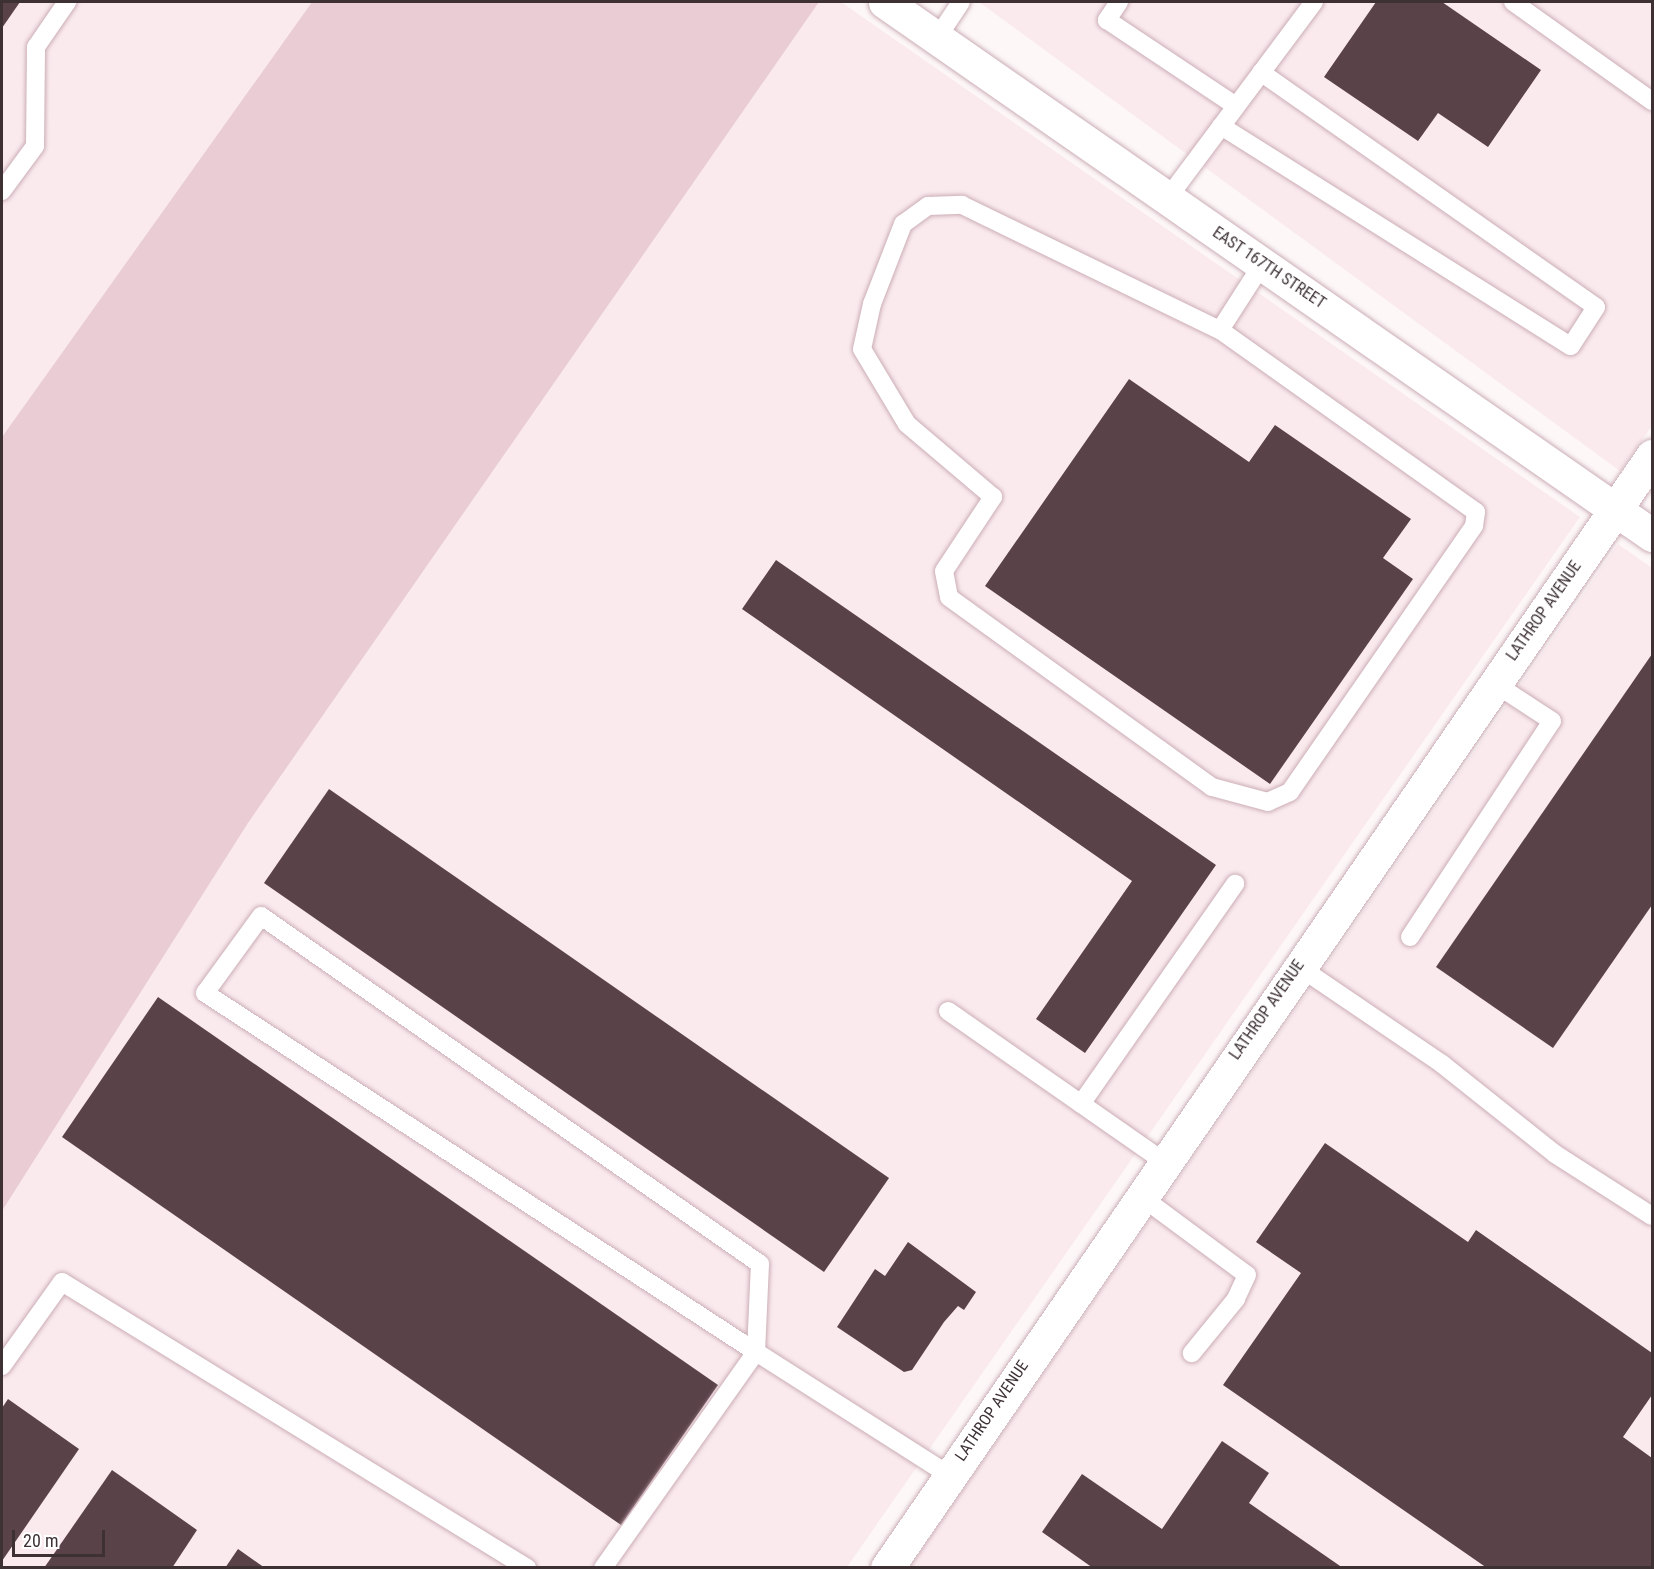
<!DOCTYPE html>
<style>
body{margin:0}
#map{position:relative;width:1654px;height:1569px;overflow:hidden;background:#fdf7f8;font-family:"Roboto Condensed",sans-serif}
div>[style]{position:absolute}
.built>*{inset:0;background:#faeaee}
.green>*{inset:0;background:#e9ccd4}
.building>*{inset:0;background:#5a4249}
.roads{filter:drop-shadow(0 0 2px #cbaeb5) drop-shadow(0 0 2px #cbaeb5)}
.lane>*{height:18px;margin:-9px;padding:0 9px;transform-origin:9px;border-radius:9px;background:#fff}
.street>*{height:33px;margin:-16.5px;padding:0 16.5px;transform-origin:16.5px;border-radius:16.5px;background:#fff}
span{translate:-50% -50%;white-space:nowrap;text-align:center;line-height:1.15;-webkit-text-stroke:6px #fff;paint-order:stroke}
.street-label{font-size:16px;color:#3d3134}
.frame{position:absolute;inset:0;border:3px solid #3d3134;pointer-events:none}
.scale{position:absolute;left:12px;top:1530px;width:93px;height:27px;box-sizing:border-box;border:3px solid #3d3134;border-top:0;padding-left:8px;font-size:18px;line-height:21px;white-space:nowrap;color:#3d3134;-webkit-text-stroke:4px #fff;paint-order:stroke}
</style>
<div id="map">
<div class="built">
<div style="clip-path:polygon(2px 2px,312px 2px,2px 437px)"></div>
<div style="clip-path:polygon(819px 2px,841px 2px,1580px 517px,847px 1567px,2px 1567px,2px 1211px,248px 823px)"></div>
<div style="clip-path:polygon(979px 2px,1652px 2px,1652px 426px,1620px 471px)"></div>
<div style="clip-path:polygon(1618px 544px,1652px 568px,1652px 1567px,909px 1568px)"></div>
</div>
<div class="green">
<div style="clip-path:polygon(312px 2px,819px 2px,248px 823px,2px 1211px,2px 437px)"></div>
</div>
<div class="building">
<div style="clip-path:polygon(2px 2px,20px 2px,2px 28px)"></div>
<div style="clip-path:polygon(1376px 2px,1442px 2px,1541px 70px,1488px 147px,1438px 113px,1418px 141px,1324px 77px)"></div>
<div style="clip-path:polygon(1129px 379px,1249px 462px,1275px 425px,1411px 519px,1383px 558px,1413px 579px,1270px 784px,985px 586px)"></div>
<div style="clip-path:polygon(776px 560px,1216px 865px,1085px 1053px,1036px 1019px,1132px 881px,742px 609px)"></div>
<div style="clip-path:polygon(1652px 654px,1652px 905px,1553px 1048px,1436px 967px)"></div>
<div style="clip-path:polygon(329px 789px,889px 1178px,824px 1272px,264px 883px)"></div>
<div style="clip-path:polygon(158px 997px,718px 1385px,621px 1525px,62px 1137px)"></div>
<div style="clip-path:polygon(1325px 1143px,1468px 1242px,1476px 1230px,1652px 1353px,1652px 1395px,1623px 1437px,1652px 1458px,1652px 1568px,1487px 1568px,1223px 1385px,1301px 1273px,1256px 1242px)"></div>
<div style="clip-path:polygon(908px 1242px,976px 1292px,964px 1310px,958px 1306px,944px 1322px,912px 1370px,904px 1372px,837px 1327px,875px 1269px,885px 1276px)"></div>
<div style="clip-path:polygon(8px 1399px,79px 1449px,2px 1561px,2px 1408px)"></div>
<div style="clip-path:polygon(1222px 1441px,1269px 1473px,1249px 1503px,1343px 1568px,1093px 1568px,1042px 1532px,1082px 1474px,1162px 1529px)"></div>
<div style="clip-path:polygon(112px 1470px,197px 1530px,172px 1568px,44px 1568px)"></div>
<div style="clip-path:polygon(238px 1549px,265px 1568px,225px 1568px)"></div>
</div>
<div class="roads">
<div class="lane">
<div style="left:1119px;top:2px;width:22px;rotate:124deg"></div>
<div style="left:1107px;top:20px;width:155px;rotate:33.7deg"></div>
<div style="left:1513px;top:2px;width:171px;rotate:35.5deg"></div>
<div style="left:937px;top:38px;width:43px;rotate:-56.3deg"></div>
<div style="left:1221px;top:126px;width:413px;rotate:32.2deg"></div>
<div style="left:1571px;top:346px;width:46px;rotate:-57.3deg"></div>
<div style="left:1596px;top:307px;width:409px;rotate:-145deg"></div>
<div style="left:2px;top:191px;width:56px;rotate:-53.7deg"></div>
<div style="left:35px;top:146px;width:99px;rotate:-89.4deg"></div>
<div style="left:36px;top:47px;width:55px;rotate:-55.4deg"></div>
<div style="left:1167px;top:199px;width:246px;rotate:-53.3deg"></div>
<div style="left:1220px;top:330px;width:314px;rotate:35.4deg"></div>
<div style="left:1476px;top:512px;width:14px;rotate:98deg"></div>
<div style="left:1474px;top:526px;width:323px;rotate:124.7deg"></div>
<div style="left:1290px;top:792px;width:24px;rotate:156deg"></div>
<div style="left:1268px;top:802px;width:58px;rotate:-165deg"></div>
<div style="left:1212px;top:787px;width:324px;rotate:-144.2deg"></div>
<div style="left:949px;top:597px;width:26px;rotate:-101deg"></div>
<div style="left:944px;top:571px;width:89px;rotate:-56.5deg"></div>
<div style="left:993px;top:497px;width:113px;rotate:-139.7deg"></div>
<div style="left:907px;top:424px;width:87px;rotate:-121deg"></div>
<div style="left:862px;top:349px;width:46px;rotate:-77.5deg"></div>
<div style="left:872px;top:304px;width:86px;rotate:-68.8deg"></div>
<div style="left:903px;top:224px;width:31px;rotate:-36deg"></div>
<div style="left:928px;top:206px;width:34px;rotate:-2deg"></div>
<div style="left:962px;top:205px;width:287px;rotate:25.9deg"></div>
<div style="left:1220px;top:330px;width:80px;rotate:-57.3deg"></div>
<div style="left:1410px;top:937px;width:258px;rotate:-56.7deg"></div>
<div style="left:1552px;top:721px;width:69px;rotate:-146.8deg"></div>
<div style="left:1298px;top:966px;width:174px;rotate:34.2deg"></div>
<div style="left:1442px;top:1064px;width:144px;rotate:38.5deg"></div>
<div style="left:1555px;top:1154px;width:115px;rotate:32.6deg"></div>
<div style="left:948px;top:1011px;width:262px;rotate:34.9deg"></div>
<div style="left:1081px;top:1104px;width:269px;rotate:-55deg"></div>
<div style="left:1139px;top:1195px;width:134px;rotate:36.5deg"></div>
<div style="left:1247px;top:1275px;width:26px;rotate:115deg"></div>
<div style="left:1236px;top:1299px;width:70px;rotate:129.2deg"></div>
<div style="left:2px;top:1366px;width:103px;rotate:-54.5deg"></div>
<div style="left:62px;top:1282px;width:546px;rotate:31.59deg"></div>
<div style="left:603px;top:1568px;width:265px;rotate:-54.7deg"></div>
<div style="left:756px;top:1352px;width:88px;rotate:-87.4deg"></div>
<div style="left:760px;top:1264px;width:608px;rotate:-145.11deg"></div>
<div style="left:261px;top:916px;width:95px;rotate:126deg"></div>
<div style="left:205px;top:993px;width:658px;rotate:33.09deg"></div>
<div style="left:756px;top:1352px;width:229px;rotate:32.5deg"></div>
</div>
<div class="street">
<div style="left:885px;top:2px;width:934px;rotate:34.8deg"></div>
<div style="left:887px;top:1568px;width:1350px;rotate:-55.47deg"></div>
</div>
</div>
<div class="street-label">
<span style="left:1269px;top:268px;rotate:34deg">EAST 167TH STREET</span>
<span style="left:1544px;top:611px;rotate:-55deg">LATHROP AVENUE</span>
<span style="left:1267px;top:1010px;rotate:-55deg">LATHROP AVENUE</span>
<span style="left:992px;top:1411px;rotate:-56deg">LATHROP AVENUE</span>
</div>
<div class="frame"></div>
<div class="scale">20 m</div>
</div>
